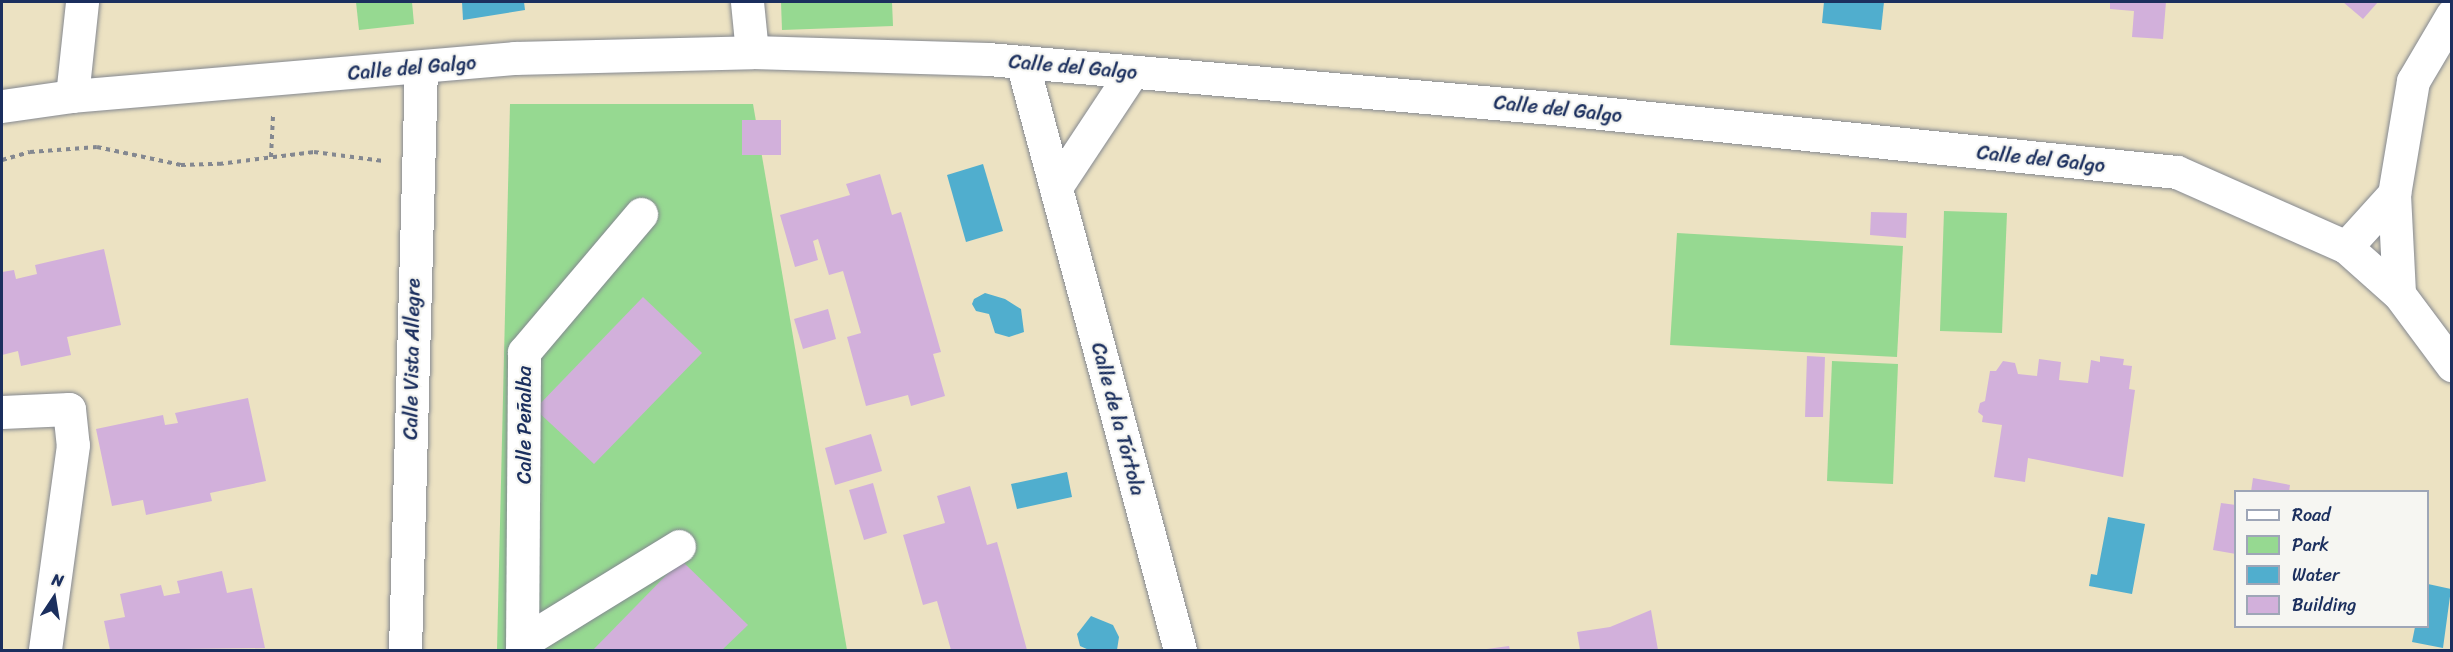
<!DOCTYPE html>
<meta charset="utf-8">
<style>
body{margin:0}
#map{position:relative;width:2453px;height:652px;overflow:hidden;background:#ece2c2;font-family:Sriracha,sans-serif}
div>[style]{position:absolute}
.green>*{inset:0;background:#96d991}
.water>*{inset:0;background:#50aece}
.building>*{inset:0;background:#d2b0db}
.path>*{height:4px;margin-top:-2px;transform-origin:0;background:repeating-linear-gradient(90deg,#848890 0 4.5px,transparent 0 9px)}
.roads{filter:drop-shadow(0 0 2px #848890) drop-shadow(0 0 2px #848890)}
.street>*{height:33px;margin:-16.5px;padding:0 16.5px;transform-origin:16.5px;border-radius:16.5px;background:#fff}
span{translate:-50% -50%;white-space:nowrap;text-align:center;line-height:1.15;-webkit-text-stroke:4.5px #f6f6f2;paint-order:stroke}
.street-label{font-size:20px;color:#1b2f5e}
.frame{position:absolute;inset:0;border:3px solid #1b2f5e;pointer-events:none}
.legend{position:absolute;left:2234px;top:490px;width:195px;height:138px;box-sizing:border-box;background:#f6f6f2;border:2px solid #9ea6b7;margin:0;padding:8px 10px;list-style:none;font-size:18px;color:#1b2f5e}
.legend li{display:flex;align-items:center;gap:12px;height:30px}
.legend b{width:30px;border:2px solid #9ea6b7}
.north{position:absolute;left:24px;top:568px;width:60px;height:60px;-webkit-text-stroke:4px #f6f6f2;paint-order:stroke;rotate:12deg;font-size:16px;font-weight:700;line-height:24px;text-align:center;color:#1b2f5e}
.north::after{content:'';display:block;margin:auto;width:21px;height:27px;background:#1b2f5e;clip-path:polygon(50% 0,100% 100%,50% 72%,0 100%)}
</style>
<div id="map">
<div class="green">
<div style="clip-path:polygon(356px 2px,412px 2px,414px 24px,359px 30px)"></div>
<div style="clip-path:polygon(781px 2px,892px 2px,893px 26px,782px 30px)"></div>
<div style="clip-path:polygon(510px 104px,753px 104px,847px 650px,497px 650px)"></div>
<div style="clip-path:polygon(1944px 211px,2007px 213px,2002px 333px,1940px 331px)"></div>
<div style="clip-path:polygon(1677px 233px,1903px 246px,1897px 357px,1670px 345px)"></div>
<div style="clip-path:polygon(1832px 361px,1898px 364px,1893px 484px,1827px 481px)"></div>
</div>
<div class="water">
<div style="clip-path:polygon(462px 2px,524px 2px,525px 10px,463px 20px)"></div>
<div style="clip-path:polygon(1824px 2px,1884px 2px,1881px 30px,1822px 23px)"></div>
<div style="clip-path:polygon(983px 164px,1003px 231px,966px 242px,947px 175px)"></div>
<div style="clip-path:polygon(985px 293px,1005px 299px,1021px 309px,1024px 332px,1009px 337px,995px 333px,989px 314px,976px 311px,972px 304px,974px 299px)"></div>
<div style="clip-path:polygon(1067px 472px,1072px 497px,1017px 509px,1011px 484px)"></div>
<div style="clip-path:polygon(2108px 517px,2145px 524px,2132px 594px,2089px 586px,2091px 574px,2097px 575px)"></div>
<div style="clip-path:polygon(2428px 584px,2451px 589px,2443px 648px,2412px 642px,2415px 627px,2428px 626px)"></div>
<div style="clip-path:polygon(1091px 616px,1113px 625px,1119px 637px,1117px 650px,1089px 650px,1080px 646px,1077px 634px)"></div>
</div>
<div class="building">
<div style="clip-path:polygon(2110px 2px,2166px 2px,2163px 39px,2132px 37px,2134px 11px,2110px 9px)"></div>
<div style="clip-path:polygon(2343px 2px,2378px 2px,2363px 19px)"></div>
<div style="clip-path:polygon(742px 120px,781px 120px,781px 155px,742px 155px)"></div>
<div style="clip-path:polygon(880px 174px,892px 215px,901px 212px,941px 352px,933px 354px,945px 396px,911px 406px,908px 395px,866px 406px,847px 337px,861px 333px,843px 271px,829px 275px,818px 239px,813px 241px,818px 260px,795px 267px,780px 215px,850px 195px,846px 184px)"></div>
<div style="clip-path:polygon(1871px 212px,1907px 213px,1906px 238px,1870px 235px)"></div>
<div style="clip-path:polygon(104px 249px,121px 325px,67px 337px,71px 355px,21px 366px,18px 351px,2px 355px,2px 272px,14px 270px,16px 279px,37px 274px,35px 265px)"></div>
<div style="clip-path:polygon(643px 297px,702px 353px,594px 464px,535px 409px)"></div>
<div style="clip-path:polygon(828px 309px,836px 339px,803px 349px,794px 319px)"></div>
<div style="clip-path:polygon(1807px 356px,1825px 357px,1823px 417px,1805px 417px)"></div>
<div style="clip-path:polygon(2100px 356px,2124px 359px,2123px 365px,2132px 366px,2129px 389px,2135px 390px,2123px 477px,2028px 458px,2025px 482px,1994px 477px,2002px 425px,1982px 422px,1983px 416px,1978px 412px,1980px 403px,1985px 401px,1990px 371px,1996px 371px,2003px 361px,2015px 363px,2018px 374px,2037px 376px,2039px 359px,2061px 362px,2059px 380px,2088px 383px,2091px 360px,2100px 362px)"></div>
<div style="clip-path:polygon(248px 398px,266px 481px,210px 493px,212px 501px,146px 515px,143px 500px,112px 506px,96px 429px,163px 415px,165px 425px,178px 423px,175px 413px)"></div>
<div style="clip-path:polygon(871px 434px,882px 471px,835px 485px,825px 448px)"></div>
<div style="clip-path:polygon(2253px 478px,2290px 485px,2289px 492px,2251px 492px)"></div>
<div style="clip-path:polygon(873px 483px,887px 533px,864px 540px,849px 490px)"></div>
<div style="clip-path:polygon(970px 486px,987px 545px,997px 542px,1027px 650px,951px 650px,937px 601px,923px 605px,903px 535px,945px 523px,937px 496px)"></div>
<div style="clip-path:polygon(2221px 503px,2236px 505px,2236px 554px,2213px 550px)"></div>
<div style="clip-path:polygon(681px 560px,748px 625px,722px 650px,593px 650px)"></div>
<div style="clip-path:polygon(222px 571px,227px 593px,252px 588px,265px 648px,110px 650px,104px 621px,125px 617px,120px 594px,161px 585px,164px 596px,180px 593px,177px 581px)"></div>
<div style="clip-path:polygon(1651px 610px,1658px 650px,1580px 650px,1577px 632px,1610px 627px)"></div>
<div style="clip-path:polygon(1509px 646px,1510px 650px,1487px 650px,1487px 649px)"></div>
</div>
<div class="path">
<div style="left:271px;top:157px;width:41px;rotate:-87.2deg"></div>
<div style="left:2px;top:160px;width:29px;rotate:-16deg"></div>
<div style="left:30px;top:152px;width:67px;rotate:-4.3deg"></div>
<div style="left:97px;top:147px;width:86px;rotate:12.1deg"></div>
<div style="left:181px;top:165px;width:38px;rotate:-2deg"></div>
<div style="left:219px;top:164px;width:96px;rotate:-7.2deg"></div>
<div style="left:314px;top:152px;width:70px;rotate:7.4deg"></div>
</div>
<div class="roads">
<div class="street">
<div style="left:747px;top:2px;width:50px;rotate:84.3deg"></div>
<div style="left:2452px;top:15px;width:77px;rotate:120.6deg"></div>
<div style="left:2413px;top:81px;width:115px;rotate:99.5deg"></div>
<div style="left:2394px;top:194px;width:100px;rotate:87.1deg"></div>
<div style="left:2399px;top:294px;width:89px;rotate:53.3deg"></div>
<div style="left:1022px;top:62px;width:609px;rotate:74.96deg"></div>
<div style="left:72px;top:96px;width:95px;rotate:-83.9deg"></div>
<div style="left:2px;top:106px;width:71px;rotate:-8.1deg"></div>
<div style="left:72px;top:96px;width:444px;rotate:-4.9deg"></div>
<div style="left:514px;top:58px;width:238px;rotate:-1.4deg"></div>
<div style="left:752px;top:52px;width:236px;rotate:1.7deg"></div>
<div style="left:988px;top:59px;width:566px;rotate:4.97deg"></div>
<div style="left:1552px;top:108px;width:628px;rotate:5.85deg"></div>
<div style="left:2177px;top:172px;width:185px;rotate:23.9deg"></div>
<div style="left:2346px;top:247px;width:71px;rotate:41.6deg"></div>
<div style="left:1056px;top:187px;width:138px;rotate:-56.5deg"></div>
<div style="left:2346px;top:247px;width:72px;rotate:-47.8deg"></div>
<div style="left:2px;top:412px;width:67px;rotate:-2.6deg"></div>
<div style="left:69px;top:409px;width:36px;rotate:84deg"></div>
<div style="left:73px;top:445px;width:207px;rotate:97.8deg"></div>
<div style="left:523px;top:642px;width:183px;rotate:-31.6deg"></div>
<div style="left:405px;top:650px;width:582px;rotate:-88.43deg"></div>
<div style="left:522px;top:650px;width:298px;rotate:-89.6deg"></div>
<div style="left:524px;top:352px;width:181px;rotate:-49.7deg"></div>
</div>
</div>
<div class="street-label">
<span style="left:1073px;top:67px;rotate:5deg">Calle del Galgo</span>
<span style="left:412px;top:68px;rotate:-5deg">Calle del Galgo</span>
<span style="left:1558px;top:109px;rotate:6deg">Calle del Galgo</span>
<span style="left:2041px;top:159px;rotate:6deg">Calle del Galgo</span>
<span style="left:412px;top:359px;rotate:-89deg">Calle Vista Allegre</span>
<span style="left:1118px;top:419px;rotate:75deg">Calle de la Tórtola</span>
<span style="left:524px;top:425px;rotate:-90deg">Calle Peñalba</span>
</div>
<div class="frame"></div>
<ul class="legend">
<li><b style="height:8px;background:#fff"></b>Road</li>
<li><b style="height:16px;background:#96d991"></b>Park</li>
<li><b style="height:16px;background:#50aece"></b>Water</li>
<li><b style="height:16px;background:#d2b0db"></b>Building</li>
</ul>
<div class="north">N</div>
</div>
